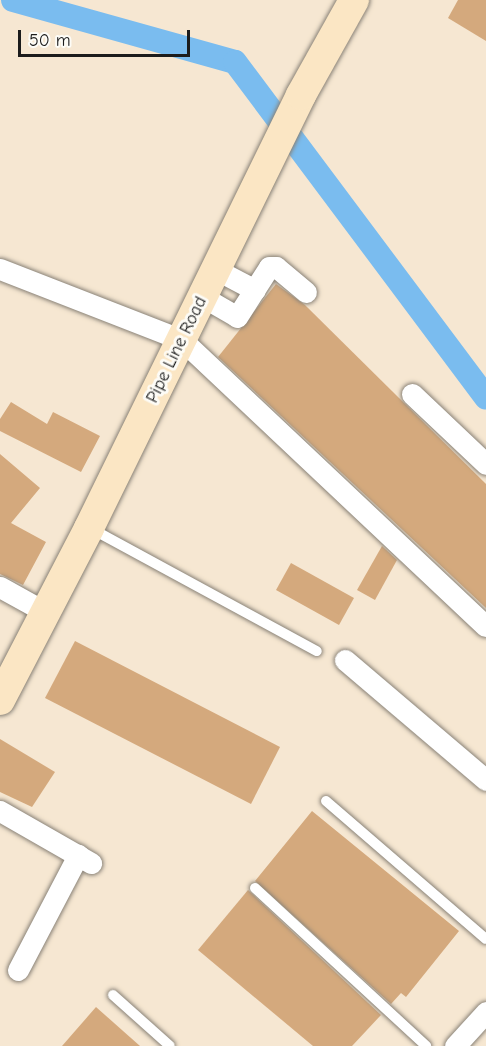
<!DOCTYPE html>
<style>
body{margin:0}
#map{position:relative;width:486px;height:1046px;overflow:hidden;background:#f6e7d2;font-family:"Comic Neue",sans-serif}
div>[style]{position:absolute}
.canal>*{height:24px;margin:-12px;padding:0 12px;transform-origin:12px;border-radius:12px;background:#7abcef}
.building>*{inset:0;background:#d4a97d}
.roads{filter:drop-shadow(0 0 2px #898277) drop-shadow(0 0 2px #898277)}
.lane>*{height:10px;margin:-5px;padding:0 5px;transform-origin:5px;border-radius:5px;background:#fff}
.street>*{height:21px;margin:-10.5px;padding:0 10.5px;transform-origin:10.5px;border-radius:10.5px;background:#fff}
.secondary>*{height:30px;margin:-15px;padding:0 15px;transform-origin:15px;border-radius:15px;background:#fbe6c4}
span{translate:-50% -50%;white-space:nowrap;text-align:center;line-height:1.15;-webkit-text-stroke:6px #fdfcf7;paint-order:stroke}
.street-label{font-size:18px;color:#1c1c1c}
.scale{position:absolute;left:18px;top:30px;width:172px;height:27px;box-sizing:border-box;border:3px solid #1c1c1c;border-top:0;padding-left:8px;font-size:18px;line-height:21px;white-space:nowrap;color:#1c1c1c;-webkit-text-stroke:4px #fdfcf7;paint-order:stroke}
</style>
<div id="map">
<div class="canal">
<div style="left:13px;top:0;width:230px;rotate:15.6deg"></div>
<div style="left:235px;top:62px;width:419px;rotate:53.2deg"></div>
</div>
<div class="building">
<div style="clip-path:polygon(458px 0,486px 0,486px 41px,448px 18px)"></div>
<div style="clip-path:polygon(276px 284px,305px 305px,486px 484px,486px 608px,218px 357px)"></div>
<div style="clip-path:polygon(11px 402px,47px 424px,53px 412px,100px 436px,81px 472px,0 431px,0 419px)"></div>
<div style="clip-path:polygon(0 454px,40px 488px,11px 523px,46px 542px,23px 585px,0 574px)"></div>
<div style="clip-path:polygon(382px 546px,397px 560px,375px 600px,357px 590px)"></div>
<div style="clip-path:polygon(291px 563px,354px 598px,339px 625px,276px 590px)"></div>
<div style="clip-path:polygon(75px 641px,280px 747px,251px 804px,45px 698px)"></div>
<div style="clip-path:polygon(0 739px,55px 772px,32px 807px,0 792px)"></div>
<div style="clip-path:polygon(312px 811px,459px 931px,406px 997px,401px 993px,391px 1004px,255px 881px)"></div>
<div style="clip-path:polygon(248px 890px,381px 1015px,352px 1046px,313px 1046px,198px 950px)"></div>
<div style="clip-path:polygon(96px 1007px,140px 1046px,62px 1046px)"></div>
</div>
<div class="roads">
<div class="lane">
<div style="left:90px;top:528px;width:258px;rotate:28.5deg"></div>
<div style="left:326px;top:801px;width:211px;rotate:40.8deg"></div>
<div style="left:255px;top:888px;width:233px;rotate:42.7deg"></div>
<div style="left:113px;top:995px;width:76px;rotate:41.8deg"></div>
</div>
<div class="street">
<div style="left:0;top:269px;width:195px;rotate:21.3deg"></div>
<div style="left:182px;top:340px;width:417px;rotate:43.3deg"></div>
<div style="left:215px;top:269px;width:45px;rotate:27.7deg"></div>
<div style="left:203px;top:297px;width:39px;rotate:30deg"></div>
<div style="left:237px;top:317px;width:59px;rotate:-57.4deg"></div>
<div style="left:269px;top:267px;width:7px"></div>
<div style="left:276px;top:267px;width:39px;rotate:40deg"></div>
<div style="left:412px;top:394px;width:102px;rotate:43.4deg"></div>
<div style="left:0;top:587px;width:54px;rotate:29deg"></div>
<div style="left:345px;top:660px;width:185px;rotate:40.4deg"></div>
<div style="left:0;top:811px;width:105px;rotate:29.7deg"></div>
<div style="left:18px;top:970px;width:130px;rotate:-62.4deg"></div>
<div style="left:455px;top:1046px;width:46px;rotate:-47.6deg"></div>
</div>
<div class="secondary">
<div style="left:0;top:700px;width:194px;rotate:-62.6deg"></div>
<div style="left:89px;top:528px;width:482px;rotate:-63.9deg"></div>
<div style="left:301px;top:95px;width:109px;rotate:-60.8deg"></div>
</div>
</div>
<div class="street-label">
<span style="left:177px;top:350px;rotate:-64deg">Pipe Line Road</span>
</div>
<div class="scale">50 m</div>
</div>
